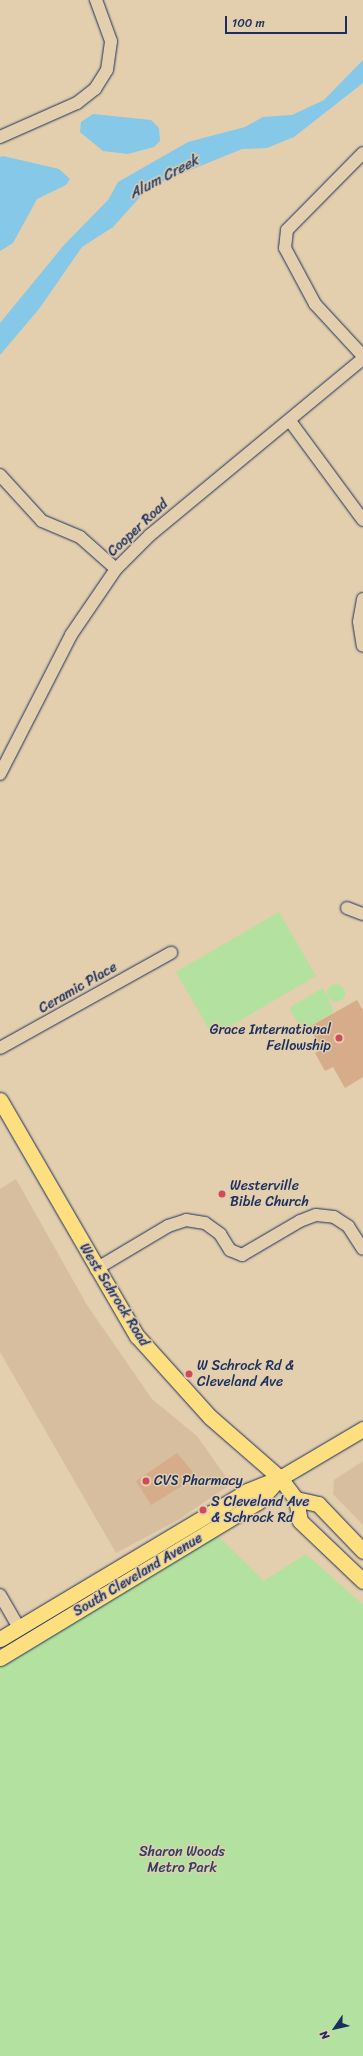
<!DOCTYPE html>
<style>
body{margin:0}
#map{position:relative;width:363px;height:2056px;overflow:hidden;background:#e3cead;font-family:Sriracha,sans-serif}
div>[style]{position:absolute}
.built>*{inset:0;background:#d7be9f}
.green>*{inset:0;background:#b2e1a0}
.round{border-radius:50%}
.water>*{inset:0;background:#86c8e7}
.building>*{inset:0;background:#d6ac8a}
.roads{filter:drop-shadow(0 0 1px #1b2f5e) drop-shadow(0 0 1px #1b2f5e)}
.minor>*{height:12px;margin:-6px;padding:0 6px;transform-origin:6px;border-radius:6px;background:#e3cead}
.major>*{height:15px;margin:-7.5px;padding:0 7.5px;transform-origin:7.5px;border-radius:7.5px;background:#fedf80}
.dots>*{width:11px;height:11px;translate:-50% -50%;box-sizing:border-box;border:2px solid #e3cead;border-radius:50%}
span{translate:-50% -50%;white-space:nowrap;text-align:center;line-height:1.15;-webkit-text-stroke:3px #e3cead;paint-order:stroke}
.street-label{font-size:14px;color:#1b2f5e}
.poi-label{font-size:14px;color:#1b2f5e}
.right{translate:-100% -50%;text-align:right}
.left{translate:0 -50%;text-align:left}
.park-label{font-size:14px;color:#2a4165}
.water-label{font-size:15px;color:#263e6c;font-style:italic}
.north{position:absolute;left:315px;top:2008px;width:40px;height:40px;-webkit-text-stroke:3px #e3cead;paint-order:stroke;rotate:236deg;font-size:11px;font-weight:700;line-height:16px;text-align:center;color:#1b2f5e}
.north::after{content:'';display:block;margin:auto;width:14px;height:18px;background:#1b2f5e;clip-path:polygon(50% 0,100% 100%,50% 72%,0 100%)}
.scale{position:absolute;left:225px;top:16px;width:122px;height:18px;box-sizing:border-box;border:2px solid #1b2f5e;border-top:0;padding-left:5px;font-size:12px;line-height:14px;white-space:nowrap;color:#1b2f5e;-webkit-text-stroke:3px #e3cead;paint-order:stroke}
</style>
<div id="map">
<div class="built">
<div style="clip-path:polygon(16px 1179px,87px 1305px,152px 1399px,197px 1436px,231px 1484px,178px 1520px,116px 1553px,0 1352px,0 1189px)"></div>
<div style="clip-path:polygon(363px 1461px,363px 1525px,333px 1494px,334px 1480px)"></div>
</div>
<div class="green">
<div style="clip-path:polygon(279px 912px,316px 976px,213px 1036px,176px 972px)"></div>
<div class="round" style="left:327px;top:984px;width:18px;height:18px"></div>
<div style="clip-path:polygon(323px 988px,334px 1012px,306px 1028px,301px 1028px,289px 1008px)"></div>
<div style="clip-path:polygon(216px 1534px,264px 1581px,306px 1554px,363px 1605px,363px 2056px,0 2056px,0 1663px)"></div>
</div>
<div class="water">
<div style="clip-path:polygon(363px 60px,363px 83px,294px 137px,267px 148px,242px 149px,149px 187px,113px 227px,82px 247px,39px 309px,0 355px,0 323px,64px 245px,108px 200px,118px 182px,188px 142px,245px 127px,263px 117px,292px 115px,324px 100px)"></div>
<div style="clip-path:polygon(93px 114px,151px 120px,159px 128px,160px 141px,154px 147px,128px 154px,103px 151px,80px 132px,81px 122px)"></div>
<div style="clip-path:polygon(3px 156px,59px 169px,70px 179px,66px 185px,37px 199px,13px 243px,0 251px,0 157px)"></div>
</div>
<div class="building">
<div style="clip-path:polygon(357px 1000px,363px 1010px,363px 1077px,345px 1088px,333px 1067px,325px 1071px,315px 1053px,322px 1049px,309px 1027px)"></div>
<div style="clip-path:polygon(177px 1453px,197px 1477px,151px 1505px,136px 1481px)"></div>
</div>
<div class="roads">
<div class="minor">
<div style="left:0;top:137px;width:84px;rotate:-23.8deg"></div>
<div style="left:77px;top:103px;width:23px;rotate:-38deg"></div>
<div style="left:95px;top:89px;width:22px;rotate:-58deg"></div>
<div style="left:107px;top:70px;width:29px;rotate:-82deg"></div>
<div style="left:111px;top:41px;width:44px;rotate:-110.1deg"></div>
<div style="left:363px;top:153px;width:108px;rotate:134.6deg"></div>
<div style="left:287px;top:230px;width:18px;rotate:96deg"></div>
<div style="left:285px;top:248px;width:64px;rotate:61.8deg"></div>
<div style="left:315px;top:304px;width:71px;rotate:47.3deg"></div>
<div style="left:290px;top:421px;width:123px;rotate:53.6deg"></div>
<div style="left:0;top:475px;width:62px;rotate:47.6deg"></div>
<div style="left:42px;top:521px;width:41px;rotate:22.8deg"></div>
<div style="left:80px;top:537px;width:48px;rotate:41.6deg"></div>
<div style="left:363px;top:599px;width:23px;rotate:100deg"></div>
<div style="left:359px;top:622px;width:24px;rotate:81deg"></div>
<div style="left:0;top:774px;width:156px;rotate:-62.9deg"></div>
<div style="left:71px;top:635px;width:80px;rotate:-55.7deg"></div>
<div style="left:116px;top:569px;width:48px;rotate:-45deg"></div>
<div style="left:150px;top:535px;width:276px;rotate:-39.6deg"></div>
<div style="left:347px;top:908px;width:17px;rotate:21deg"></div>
<div style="left:0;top:1048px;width:196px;rotate:-29.1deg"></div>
<div style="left:96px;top:1269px;width:84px;rotate:-30.8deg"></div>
<div style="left:168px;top:1226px;width:19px;rotate:-18deg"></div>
<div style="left:186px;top:1220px;width:19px;rotate:9deg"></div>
<div style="left:205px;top:1223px;width:19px;rotate:36deg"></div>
<div style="left:220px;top:1234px;width:19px;rotate:58deg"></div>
<div style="left:230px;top:1250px;width:13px;rotate:23deg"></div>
<div style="left:242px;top:1255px;width:67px;rotate:-30.4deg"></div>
<div style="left:300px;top:1221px;width:17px;rotate:-21deg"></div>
<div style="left:316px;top:1215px;width:18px;rotate:6deg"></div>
<div style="left:334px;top:1217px;width:17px;rotate:33deg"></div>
<div style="left:348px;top:1226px;width:27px;rotate:57deg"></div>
<div style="left:0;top:1595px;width:38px;rotate:60deg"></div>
</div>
<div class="major">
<div style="left:0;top:1100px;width:273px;rotate:59.9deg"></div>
<div style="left:137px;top:1336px;width:109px;rotate:48deg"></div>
<div style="left:210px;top:1417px;width:93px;rotate:41.1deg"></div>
<div style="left:280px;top:1478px;width:26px;rotate:53deg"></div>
<div style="left:296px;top:1499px;width:22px;rotate:80deg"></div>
<div style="left:300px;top:1521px;width:87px;rotate:43.6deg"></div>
<div style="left:296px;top:1499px;width:23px;rotate:13deg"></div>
<div style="left:318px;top:1504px;width:65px;rotate:46.2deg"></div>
<div style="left:0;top:1639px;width:288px;rotate:-30.9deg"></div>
<div style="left:247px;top:1491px;width:35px;rotate:-22deg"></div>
<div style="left:280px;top:1478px;width:96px;rotate:-30.6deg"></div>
<div style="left:0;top:1658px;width:301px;rotate:-31.2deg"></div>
<div style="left:258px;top:1502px;width:30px;rotate:-48deg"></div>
</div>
</div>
<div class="dots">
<div style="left:339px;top:1038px;background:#d1495b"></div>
<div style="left:222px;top:1194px;background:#d1495b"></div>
<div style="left:189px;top:1374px;background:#d1495b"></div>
<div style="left:146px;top:1481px;background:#d1495b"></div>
<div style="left:203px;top:1510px;background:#d1495b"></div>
</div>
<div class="street-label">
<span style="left:138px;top:528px;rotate:-43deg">Cooper Road</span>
<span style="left:78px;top:988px;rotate:-30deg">Ceramic Place</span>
<span style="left:114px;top:1295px;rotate:58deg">West Schrock Road</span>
<span style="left:138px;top:1575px;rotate:-31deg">South Cleveland Avenue</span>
</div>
<div class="poi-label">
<span class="right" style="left:331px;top:1038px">Grace International<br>Fellowship</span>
<span class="left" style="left:230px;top:1194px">Westerville<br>Bible Church</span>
<span class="left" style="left:197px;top:1374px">W Schrock Rd &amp;<br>Cleveland Ave</span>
<span class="left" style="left:154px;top:1481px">CVS Pharmacy</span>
<span class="left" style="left:211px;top:1510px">S Cleveland Ave<br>&amp; Schrock Rd</span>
</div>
<div class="park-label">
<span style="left:182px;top:1860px">Sharon Woods<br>Metro Park</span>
</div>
<div class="water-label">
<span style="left:164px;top:177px;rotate:-28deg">Alum Creek</span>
</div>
<div class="north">N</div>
<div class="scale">100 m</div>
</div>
